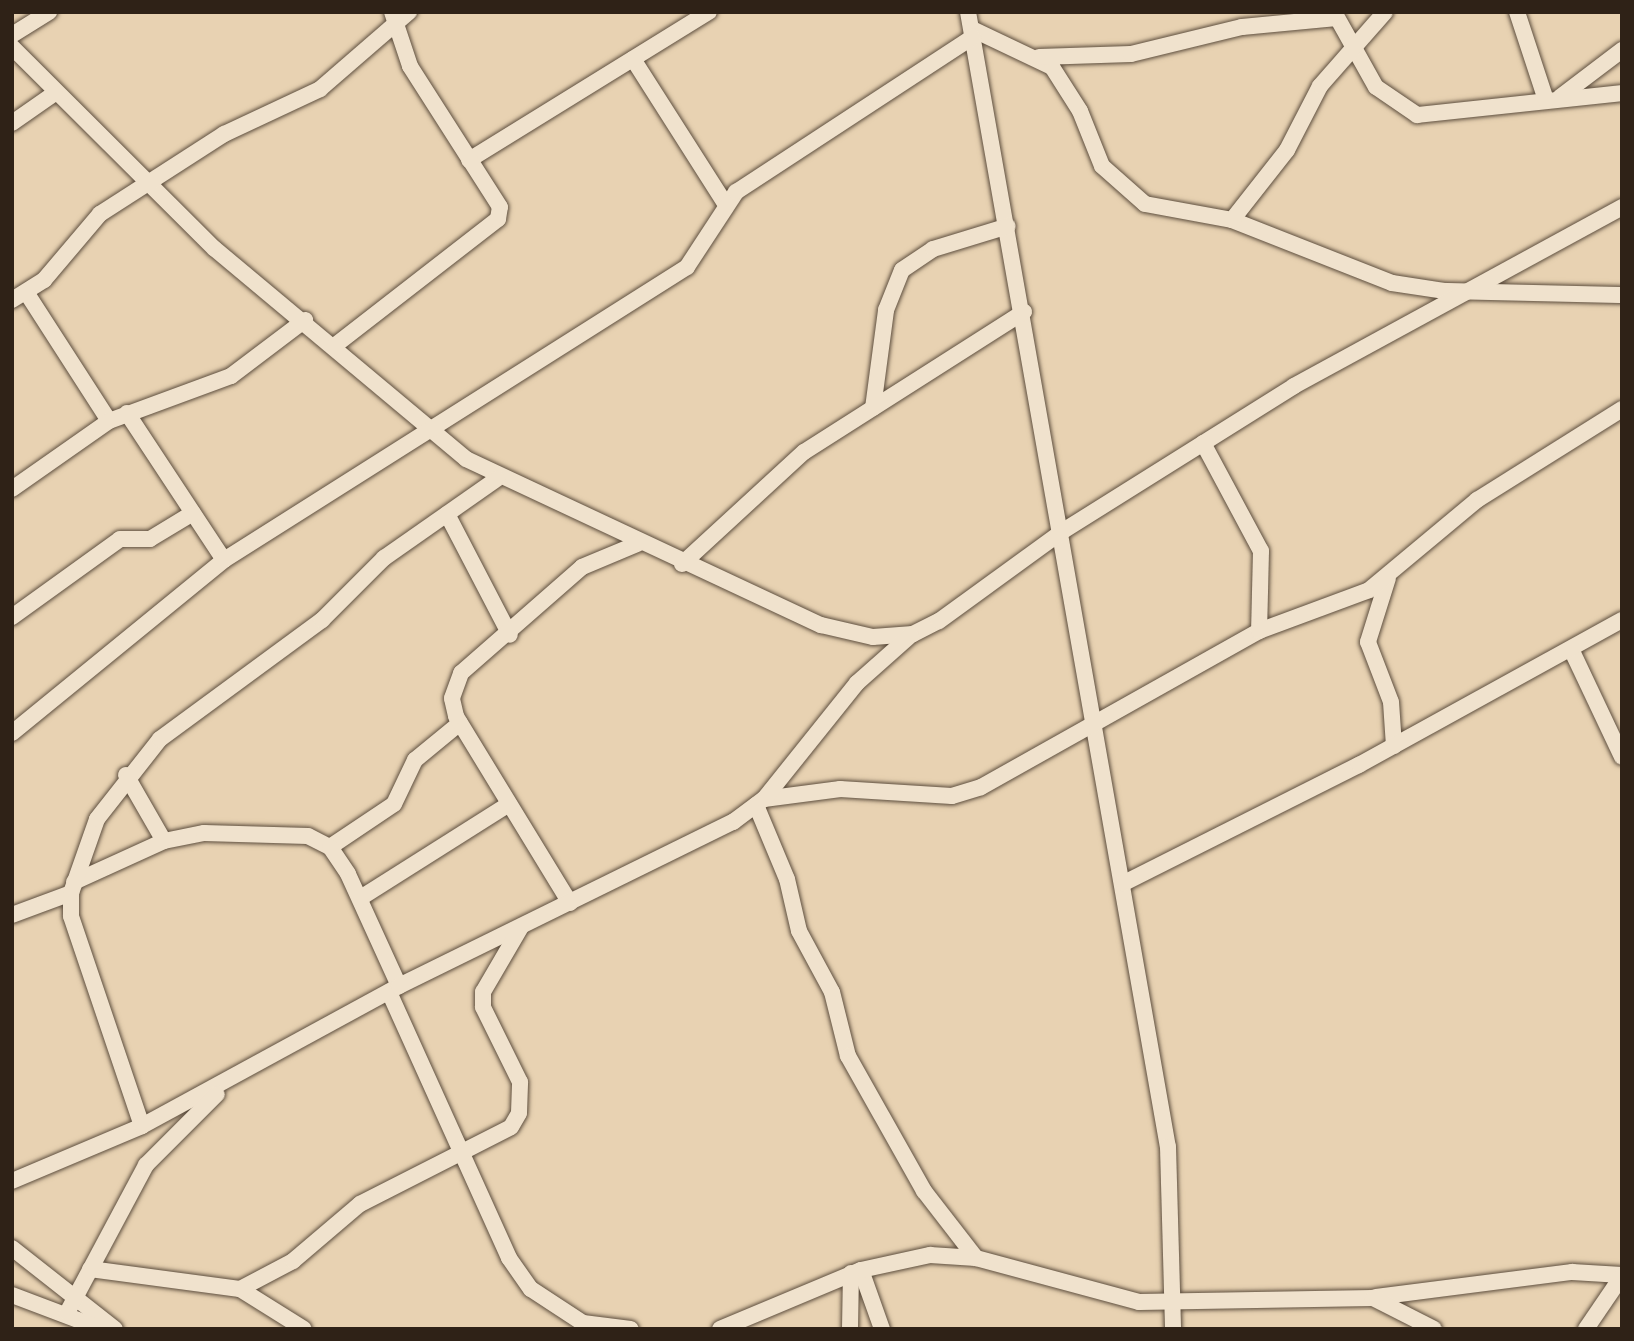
<!DOCTYPE html>
<style>
body{margin:0}
#map{position:relative;width:1634px;height:1341px;overflow:hidden;background:#e8d2b2;font-family:"Libre Caslon Text",serif}
div>[style]{position:absolute}
.roads{filter:drop-shadow(0 0 2px #5d4e3e) drop-shadow(0 0 2px #5d4e3e)}
.minor>*{height:16px;margin:-8px;padding:0 8px;transform-origin:8px;border-radius:8px;background:#f0e2cd}
span{translate:-50% -50%;white-space:nowrap;text-align:center;line-height:1.15;-webkit-text-stroke:7px #f0e2cd;paint-order:stroke}
.frame{position:absolute;inset:0;border:14px solid #2f2217;pointer-events:none}
</style>
<div id="map">
<div class="roads">
<div class="minor">
<div style="left:968px;top:12px;width:1152px;rotate:80.01deg"></div>
<div style="left:1168px;top:1147px;width:182px;rotate:88.4deg"></div>
<div style="left:1334px;top:12px;width:86px;rotate:60.8deg"></div>
<div style="left:1376px;top:87px;width:50px;rotate:34.3deg"></div>
<div style="left:1417px;top:115px;width:206px;rotate:-6.1deg"></div>
<div style="left:1517px;top:12px;width:93px;rotate:71.8deg"></div>
<div style="left:972px;top:29px;width:89px;rotate:25.4deg"></div>
<div style="left:1052px;top:67px;width:52px;rotate:57.5deg"></div>
<div style="left:1080px;top:111px;width:59px;rotate:68.2deg"></div>
<div style="left:1102px;top:166px;width:57px;rotate:41.5deg"></div>
<div style="left:1145px;top:204px;width:88px;rotate:10.4deg"></div>
<div style="left:1232px;top:220px;width:172px;rotate:21.5deg"></div>
<div style="left:1392px;top:283px;width:54px;rotate:8.6deg"></div>
<div style="left:1445px;top:291px;width:177px;rotate:1.3deg"></div>
<div style="left:12px;top:35px;width:44px;rotate:-31.9deg"></div>
<div style="left:12px;top:47px;width:286px;rotate:44.9deg"></div>
<div style="left:215px;top:249px;width:327px;rotate:39.9deg"></div>
<div style="left:466px;top:459px;width:392px;rotate:25.1deg"></div>
<div style="left:821px;top:625px;width:53px;rotate:13deg"></div>
<div style="left:873px;top:637px;width:40px;rotate:-4.3deg"></div>
<div style="left:913px;top:634px;width:29px;rotate:-27deg"></div>
<div style="left:939px;top:621px;width:153px;rotate:-36deg"></div>
<div style="left:1063px;top:531px;width:273px;rotate:-32.1deg"></div>
<div style="left:1294px;top:386px;width:374px;rotate:-28.6deg"></div>
<div style="left:1039px;top:57px;width:92px;rotate:-1.9deg"></div>
<div style="left:1131px;top:54px;width:114px;rotate:-13.7deg"></div>
<div style="left:1242px;top:27px;width:95px;rotate:-5.4deg"></div>
<div style="left:633px;top:59px;width:173px;rotate:57.5deg"></div>
<div style="left:1560px;top:97px;width:78px;rotate:-37.2deg"></div>
<div style="left:12px;top:123px;width:52px;rotate:-34.9deg"></div>
<div style="left:469px;top:160px;width:282px;rotate:-31.7deg"></div>
<div style="left:1232px;top:220px;width:89px;rotate:-51.8deg"></div>
<div style="left:1287px;top:150px;width:72px;rotate:-62.7deg"></div>
<div style="left:1320px;top:86px;width:98px;rotate:-48.7deg"></div>
<div style="left:26px;top:292px;width:153px;rotate:57.2deg"></div>
<div style="left:12px;top:300px;width:38px;rotate:-32deg"></div>
<div style="left:44px;top:280px;width:87px;rotate:-49.7deg"></div>
<div style="left:100px;top:214px;width:148px;rotate:-32.8deg"></div>
<div style="left:224px;top:134px;width:106px;rotate:-25.1deg"></div>
<div style="left:320px;top:89px;width:118px;rotate:-40.9deg"></div>
<div style="left:333px;top:347px;width:209px;rotate:-37.8deg"></div>
<div style="left:498px;top:219px;width:12px;rotate:-81deg"></div>
<div style="left:500px;top:207px;width:167px;rotate:-122.6deg"></div>
<div style="left:410px;top:66px;width:57px;rotate:-108.4deg"></div>
<div style="left:873px;top:408px;width:99px;rotate:-82.4deg"></div>
<div style="left:886px;top:310px;width:43px;rotate:-68.2deg"></div>
<div style="left:902px;top:270px;width:37px;rotate:-34deg"></div>
<div style="left:933px;top:249px;width:78px;rotate:-17deg"></div>
<div style="left:127px;top:413px;width:176px;rotate:56.6deg"></div>
<div style="left:1203px;top:443px;width:123px;rotate:61.8deg"></div>
<div style="left:1261px;top:551px;width:80px;rotate:91.4deg"></div>
<div style="left:12px;top:489px;width:118px;rotate:-35deg"></div>
<div style="left:109px;top:421px;width:130px;rotate:-20.2deg"></div>
<div style="left:231px;top:376px;width:93px;rotate:-37.1deg"></div>
<div style="left:447px;top:514px;width:136px;rotate:62.5deg"></div>
<div style="left:682px;top:564px;width:166px;rotate:-42.6deg"></div>
<div style="left:804px;top:452px;width:261px;rotate:-32.5deg"></div>
<div style="left:1388px;top:578px;width:67px;rotate:107.4deg"></div>
<div style="left:1368px;top:642px;width:64px;rotate:69deg"></div>
<div style="left:1391px;top:702px;width:44px;rotate:86.1deg"></div>
<div style="left:12px;top:617px;width:133px;rotate:-35.8deg"></div>
<div style="left:120px;top:539px;width:30px"></div>
<div style="left:150px;top:539px;width:50px;rotate:-31.2deg"></div>
<div style="left:1571px;top:649px;width:119px;rotate:64.7deg"></div>
<div style="left:12px;top:733px;width:274px;rotate:-39.2deg"></div>
<div style="left:224px;top:560px;width:548px;rotate:-32.33deg"></div>
<div style="left:687px;top:267px;width:90px;rotate:-56.8deg"></div>
<div style="left:736px;top:192px;width:283px;rotate:-33.2deg"></div>
<div style="left:126px;top:775px;width:76px;rotate:60.1deg"></div>
<div style="left:764px;top:799px;width:77px;rotate:-7.5deg"></div>
<div style="left:840px;top:789px;width:112px;rotate:3.6deg"></div>
<div style="left:952px;top:796px;width:30px;rotate:-17deg"></div>
<div style="left:981px;top:787px;width:319px;rotate:-29.3deg"></div>
<div style="left:1259px;top:631px;width:117px;rotate:-20.4deg"></div>
<div style="left:1369px;top:590px;width:141px;rotate:-39.8deg"></div>
<div style="left:1477px;top:500px;width:171px;rotate:-32.1deg"></div>
<div style="left:756px;top:805px;width:80px;rotate:67.3deg"></div>
<div style="left:787px;top:879px;width:53px;rotate:77deg"></div>
<div style="left:799px;top:931px;width:69px;rotate:61.6deg"></div>
<div style="left:832px;top:992px;width:66px;rotate:76deg"></div>
<div style="left:848px;top:1056px;width:155px;rotate:60.6deg"></div>
<div style="left:924px;top:1191px;width:85px;rotate:52.2deg"></div>
<div style="left:330px;top:847px;width:77px;rotate:-33.9deg"></div>
<div style="left:394px;top:804px;width:49px;rotate:-64.5deg"></div>
<div style="left:415px;top:760px;width:58px;rotate:-39.4deg"></div>
<div style="left:74px;top:882px;width:99px;rotate:-24.5deg"></div>
<div style="left:164px;top:841px;width:41px;rotate:-11.3deg"></div>
<div style="left:204px;top:833px;width:104px;rotate:1.7deg"></div>
<div style="left:308px;top:836px;width:25px;rotate:27deg"></div>
<div style="left:330px;top:847px;width:32px;rotate:56deg"></div>
<div style="left:348px;top:874px;width:123px;rotate:65.5deg"></div>
<div style="left:1124px;top:883px;width:263px;rotate:-26.7deg"></div>
<div style="left:1359px;top:765px;width:300px;rotate:-28.9deg"></div>
<div style="left:362px;top:897px;width:174px;rotate:-32.3deg"></div>
<div style="left:570px;top:903px;width:219px;rotate:-121.4deg"></div>
<div style="left:456px;top:716px;width:18px;rotate:-103deg"></div>
<div style="left:452px;top:698px;width:27px;rotate:-70deg"></div>
<div style="left:461px;top:673px;width:161px;rotate:-41.2deg"></div>
<div style="left:582px;top:567px;width:60px;rotate:-22.7deg"></div>
<div style="left:12px;top:915px;width:63px;rotate:-20.4deg"></div>
<div style="left:389px;top:992px;width:292px;rotate:65.7deg"></div>
<div style="left:509px;top:1258px;width:38px;rotate:55deg"></div>
<div style="left:531px;top:1289px;width:62px;rotate:33.2deg"></div>
<div style="left:583px;top:1323px;width:48px;rotate:7.1deg"></div>
<div style="left:142px;top:1126px;width:222px;rotate:-108.7deg"></div>
<div style="left:71px;top:916px;width:23px;rotate:-90deg"></div>
<div style="left:71px;top:893px;width:78px;rotate:-70.6deg"></div>
<div style="left:97px;top:819px;width:102px;rotate:-51.8deg"></div>
<div style="left:160px;top:739px;width:201px;rotate:-36.3deg"></div>
<div style="left:322px;top:620px;width:88px;rotate:-45deg"></div>
<div style="left:384px;top:558px;width:138px;rotate:-35deg"></div>
<div style="left:12px;top:1181px;width:141px;rotate:-22.9deg"></div>
<div style="left:142px;top:1126px;width:293px;rotate:-28.6deg"></div>
<div style="left:399px;top:986px;width:372px;rotate:-26.2deg"></div>
<div style="left:733px;top:822px;width:39px;rotate:-37deg"></div>
<div style="left:764px;top:799px;width:149px;rotate:-51.3deg"></div>
<div style="left:857px;top:683px;width:72px;rotate:-41.6deg"></div>
<div style="left:12px;top:1248px;width:131px;rotate:38.2deg"></div>
<div style="left:90px;top:1269px;width:151px;rotate:7.6deg"></div>
<div style="left:240px;top:1289px;width:75px;rotate:32deg"></div>
<div style="left:861px;top:1270px;width:63px;rotate:70.4deg"></div>
<div style="left:240px;top:1289px;width:60px;rotate:-27.8deg"></div>
<div style="left:293px;top:1261px;width:88px;rotate:-40.4deg"></div>
<div style="left:360px;top:1204px;width:169px;rotate:-27deg"></div>
<div style="left:511px;top:1127px;width:16px;rotate:-60deg"></div>
<div style="left:519px;top:1113px;width:31px;rotate:-88deg"></div>
<div style="left:520px;top:1082px;width:84px;rotate:-116.3deg"></div>
<div style="left:483px;top:1007px;width:15px;rotate:-90deg"></div>
<div style="left:483px;top:992px;width:75px;rotate:-59.7deg"></div>
<div style="left:12px;top:1295px;width:96px;rotate:20.7deg"></div>
<div style="left:1376px;top:1297px;width:198px;rotate:-7.3deg"></div>
<div style="left:1572px;top:1272px;width:50px;rotate:3.4deg"></div>
<div style="left:67px;top:1313px;width:168px;rotate:-61.9deg"></div>
<div style="left:146px;top:1165px;width:100px;rotate:-45deg"></div>
<div style="left:720px;top:1329px;width:153px;rotate:-22.7deg"></div>
<div style="left:861px;top:1270px;width:71px;rotate:-12.3deg"></div>
<div style="left:930px;top:1255px;width:46px;rotate:3.7deg"></div>
<div style="left:976px;top:1258px;width:169px;rotate:15.1deg"></div>
<div style="left:1139px;top:1302px;width:234px;rotate:-1deg"></div>
<div style="left:1373px;top:1298px;width:68px;rotate:26.9deg"></div>
<div style="left:850px;top:1329px;width:56px;rotate:-89deg"></div>
<div style="left:1586px;top:1329px;width:64px;rotate:-55.8deg"></div>
</div>
</div>
<div class="frame"></div>
</div>
